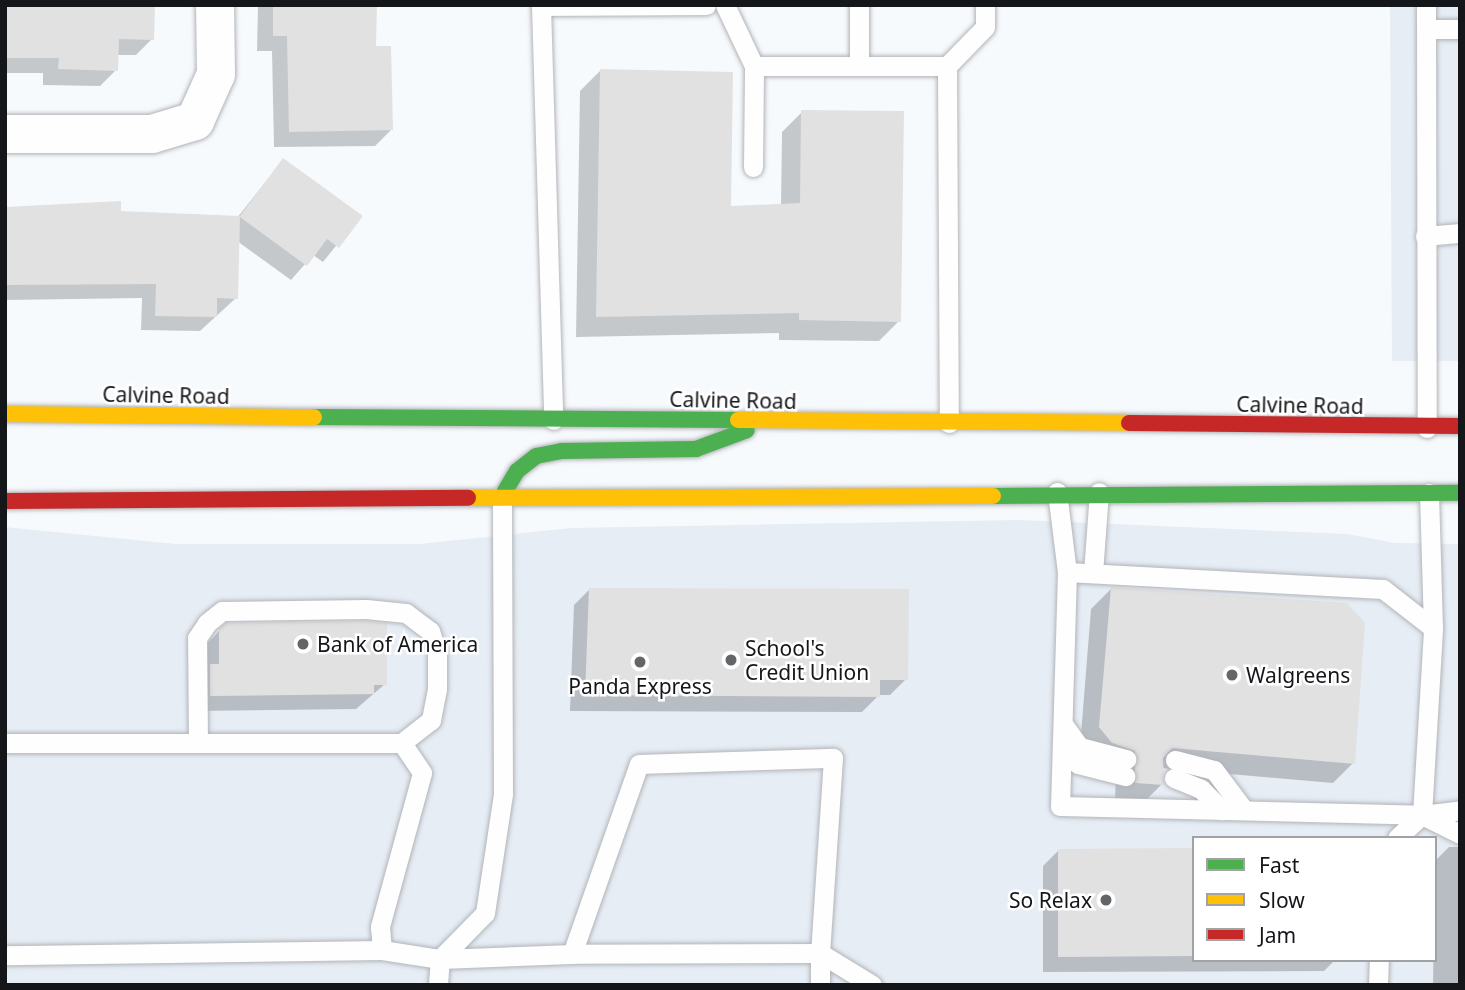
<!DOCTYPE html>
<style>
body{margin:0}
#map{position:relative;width:1465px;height:990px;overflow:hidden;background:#f7fafd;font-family:"Noto Sans",sans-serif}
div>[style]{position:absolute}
.built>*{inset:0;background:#e6edf5}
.shadow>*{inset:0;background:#0003}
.building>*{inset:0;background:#e2e1e1}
.roads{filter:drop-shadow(0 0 2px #b2b4b7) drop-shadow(0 0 2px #b2b4b7)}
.lane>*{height:19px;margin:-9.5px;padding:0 9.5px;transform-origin:9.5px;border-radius:9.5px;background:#fefeff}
.street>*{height:38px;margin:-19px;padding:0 19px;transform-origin:19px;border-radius:19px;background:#fefeff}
.fast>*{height:16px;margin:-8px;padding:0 8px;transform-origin:8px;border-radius:8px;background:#4caf50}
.slow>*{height:16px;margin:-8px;padding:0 8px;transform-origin:8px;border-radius:8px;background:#ffc107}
.jam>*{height:16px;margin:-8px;padding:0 8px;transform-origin:8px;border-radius:8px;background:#c62828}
.dots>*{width:19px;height:19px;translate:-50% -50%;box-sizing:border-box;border:4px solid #fff;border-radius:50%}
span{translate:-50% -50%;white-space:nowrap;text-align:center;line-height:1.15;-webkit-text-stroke:5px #fff;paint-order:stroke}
.street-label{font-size:21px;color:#141619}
.poi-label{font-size:21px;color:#141619}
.left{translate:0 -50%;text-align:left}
.right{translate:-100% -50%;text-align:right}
.frame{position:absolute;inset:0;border:7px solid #141619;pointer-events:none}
.legend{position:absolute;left:1192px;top:836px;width:245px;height:126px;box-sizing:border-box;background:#fff;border:2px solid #a1a2a3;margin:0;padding:9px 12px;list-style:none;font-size:21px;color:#141619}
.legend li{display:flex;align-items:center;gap:14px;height:35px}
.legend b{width:35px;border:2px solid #a1a2a3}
</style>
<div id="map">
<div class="built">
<div style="clip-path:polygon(1390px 5px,1460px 5px,1460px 361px,1392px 361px)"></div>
<div style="clip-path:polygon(evenodd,1020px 520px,1347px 534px,1395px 543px,1460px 544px,1460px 985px,5px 985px,5px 527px,176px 544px,419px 544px,571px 528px,1020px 520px,1194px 838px,1435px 838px,1435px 960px,1194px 960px,1194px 838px)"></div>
</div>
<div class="shadow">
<div style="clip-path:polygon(5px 5px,152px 39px,136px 55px,116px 55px,116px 70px,100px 86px,43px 85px,43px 73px,5px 73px)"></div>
<div style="clip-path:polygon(374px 5px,374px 48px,391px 130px,375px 146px,274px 147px,272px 51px,257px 51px,258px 6px)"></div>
<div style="clip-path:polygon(600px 71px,730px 208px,781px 205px,782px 132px,802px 112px,899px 321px,879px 341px,779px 340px,779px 333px,576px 337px,580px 91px)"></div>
<div style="clip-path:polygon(283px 160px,360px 216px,323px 262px,313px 255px,291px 280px,237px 241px,236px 298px,200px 331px,141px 330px,142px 298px,5px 300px,5px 209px,119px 202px,119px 213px,237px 218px)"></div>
<div style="clip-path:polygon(1112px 588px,1353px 763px,1333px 783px,1162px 768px,1162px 784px,1142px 804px,1115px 802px,1116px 771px,1080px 747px,1091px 609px)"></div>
<div style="clip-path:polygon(590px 589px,906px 679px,890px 695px,879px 695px,862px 712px,570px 711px,574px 605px)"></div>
<div style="clip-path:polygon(220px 630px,385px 684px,356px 709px,195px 711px,204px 647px)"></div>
<div style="clip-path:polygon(1449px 847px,1460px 847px,1460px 985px,1433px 985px,1435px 861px)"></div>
<div style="clip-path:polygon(1059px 850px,1194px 850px,1194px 960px,1335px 960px,1324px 971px,1043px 972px,1043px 866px)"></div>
</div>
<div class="building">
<div style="clip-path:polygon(5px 5px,155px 5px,154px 40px,119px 39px,118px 71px,58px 69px,59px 58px,5px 58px)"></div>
<div style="clip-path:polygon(273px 5px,377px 5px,376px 46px,391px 46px,393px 130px,289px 132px,287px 36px,273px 36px)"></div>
<div style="clip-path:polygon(600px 69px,733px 72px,731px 206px,800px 203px,801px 110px,904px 111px,901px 322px,799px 320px,799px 313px,596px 317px)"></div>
<div style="clip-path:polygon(283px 158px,363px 216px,339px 248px,327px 239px,307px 266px,240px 217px,238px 299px,217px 298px,217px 317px,155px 316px,156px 284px,5px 285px,5px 207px,121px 201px,121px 211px,240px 216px)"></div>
<div style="clip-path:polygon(1111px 587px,1347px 603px,1365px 623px,1355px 764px,1172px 748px,1163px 758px,1164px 785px,1135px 783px,1135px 751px,1112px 743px,1099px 727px)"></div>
<div style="clip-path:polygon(589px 588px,909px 589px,908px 680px,880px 680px,880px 697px,585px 695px)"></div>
<div style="clip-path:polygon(365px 621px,387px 623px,387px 685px,374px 685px,374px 694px,210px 696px,210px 664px,219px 664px,219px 629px,226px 623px)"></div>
<div style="clip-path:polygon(1194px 848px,1194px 956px,1058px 957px,1058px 849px)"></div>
</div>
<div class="roads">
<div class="lane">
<div style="left:541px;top:5px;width:415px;rotate:88.3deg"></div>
<div style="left:725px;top:5px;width:68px;rotate:64.6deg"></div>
<div style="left:754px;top:66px;width:193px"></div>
<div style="left:947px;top:66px;width:357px;rotate:89.7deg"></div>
<div style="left:1426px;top:5px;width:423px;rotate:89.9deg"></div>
<div style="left:541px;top:6px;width:165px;rotate:-0.3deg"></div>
<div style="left:1426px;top:29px;width:34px"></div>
<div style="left:859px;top:66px;width:61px;rotate:-90deg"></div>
<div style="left:947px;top:66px;width:54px;rotate:-45.7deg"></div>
<div style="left:985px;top:27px;width:22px;rotate:-90deg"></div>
<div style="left:753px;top:167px;width:101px;rotate:-89.4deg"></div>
<div style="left:1425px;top:236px;width:35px;rotate:-5deg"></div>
<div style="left:1057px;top:492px;width:81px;rotate:82.9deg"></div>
<div style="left:1067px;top:572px;width:234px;rotate:91.7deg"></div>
<div style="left:1060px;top:806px;width:362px;rotate:1.4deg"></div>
<div style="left:1422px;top:815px;width:187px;rotate:-86.6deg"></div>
<div style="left:1433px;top:628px;width:135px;rotate:-91.7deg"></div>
<div style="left:1067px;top:572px;width:316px;rotate:3.1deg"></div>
<div style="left:1383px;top:589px;width:63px;rotate:38deg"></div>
<div style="left:1093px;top:573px;width:81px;rotate:-85.8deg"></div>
<div style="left:1063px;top:724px;width:29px;rotate:54deg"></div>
<div style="left:1080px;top:747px;width:48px;rotate:14.6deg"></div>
<div style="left:5px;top:743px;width:397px"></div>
<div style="left:402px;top:743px;width:36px;rotate:56deg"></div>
<div style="left:422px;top:773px;width:160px;rotate:105.3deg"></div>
<div style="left:380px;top:927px;width:23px;rotate:85deg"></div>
<div style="left:382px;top:950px;width:377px;rotate:179.2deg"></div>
<div style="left:198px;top:743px;width:105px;rotate:-90.5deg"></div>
<div style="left:197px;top:638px;width:18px;rotate:-56deg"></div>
<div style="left:207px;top:623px;width:19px;rotate:-39deg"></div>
<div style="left:222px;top:611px;width:144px;rotate:-0.8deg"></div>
<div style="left:366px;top:609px;width:40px;rotate:5.7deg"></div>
<div style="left:406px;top:613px;width:30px;rotate:37deg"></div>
<div style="left:430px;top:631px;width:23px;rotate:72deg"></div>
<div style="left:437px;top:653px;width:36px;rotate:90deg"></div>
<div style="left:437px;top:689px;width:32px;rotate:101deg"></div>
<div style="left:431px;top:720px;width:37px;rotate:142deg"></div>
<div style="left:1062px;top:749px;width:22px;rotate:43deg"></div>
<div style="left:1078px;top:764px;width:49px;rotate:14.3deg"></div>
<div style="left:1175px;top:760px;width:40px;rotate:14.4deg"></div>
<div style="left:1214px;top:770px;width:50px;rotate:53.1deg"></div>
<div style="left:1174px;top:778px;width:29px;rotate:22deg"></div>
<div style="left:1201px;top:789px;width:30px;rotate:45deg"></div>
<div style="left:1422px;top:815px;width:42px;rotate:26.6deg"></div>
<div style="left:1397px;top:838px;width:34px;rotate:-43deg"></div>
<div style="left:1422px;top:815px;width:38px;rotate:-7deg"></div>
<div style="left:382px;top:950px;width:59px;rotate:8.8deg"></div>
<div style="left:440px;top:959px;width:132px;rotate:-2.2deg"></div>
<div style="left:572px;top:954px;width:201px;rotate:-70.6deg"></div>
<div style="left:639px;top:764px;width:194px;rotate:-1.8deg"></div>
<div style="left:833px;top:758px;width:195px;rotate:93.8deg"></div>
<div style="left:820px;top:953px;width:248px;rotate:179.8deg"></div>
<div style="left:820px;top:953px;width:61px;rotate:31.6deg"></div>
<div style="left:820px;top:953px;width:32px;rotate:90deg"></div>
<div style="left:438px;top:985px;width:26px;rotate:-86deg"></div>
<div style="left:440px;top:959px;width:64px;rotate:-45.6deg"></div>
<div style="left:485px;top:913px;width:120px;rotate:-81.4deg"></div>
<div style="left:503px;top:794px;width:298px;rotate:-90.2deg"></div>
<div style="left:1378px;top:985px;width:25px;rotate:-88deg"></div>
</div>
<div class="street">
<div style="left:5px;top:134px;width:147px"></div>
<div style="left:152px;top:134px;width:45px;rotate:-16.8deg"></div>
<div style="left:195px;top:121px;width:51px;rotate:-65.9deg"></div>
<div style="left:216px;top:74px;width:69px;rotate:-90.8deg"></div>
</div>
<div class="fast">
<div style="left:314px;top:417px;width:424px;rotate:0.4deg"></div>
<div style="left:502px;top:496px;width:29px;rotate:-59deg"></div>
<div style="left:517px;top:471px;width:24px;rotate:-38deg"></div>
<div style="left:536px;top:456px;width:25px;rotate:-11deg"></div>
<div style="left:561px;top:451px;width:135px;rotate:-0.8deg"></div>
<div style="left:696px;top:449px;width:54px;rotate:-20.4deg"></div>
<div style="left:993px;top:496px;width:467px;rotate:-0.4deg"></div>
</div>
<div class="slow">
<div style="left:5px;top:414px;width:309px;rotate:0.6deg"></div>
<div style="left:738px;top:420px;width:391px;rotate:0.4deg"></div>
<div style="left:468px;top:498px;width:525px;rotate:-0.22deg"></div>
</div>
<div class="jam">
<div style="left:1129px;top:423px;width:331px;rotate:0.5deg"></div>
<div style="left:5px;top:501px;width:463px;rotate:-0.4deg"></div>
</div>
</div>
<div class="dots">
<div style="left:303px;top:644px;background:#636669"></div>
<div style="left:731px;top:660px;background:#636669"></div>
<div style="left:640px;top:662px;background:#636669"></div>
<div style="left:1232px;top:675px;background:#636669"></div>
<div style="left:1106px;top:900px;background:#636669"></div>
</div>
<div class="street-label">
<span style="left:166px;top:395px;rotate:1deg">Calvine Road</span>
<span style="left:733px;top:400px;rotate:1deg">Calvine Road</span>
<span style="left:1300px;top:405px;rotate:1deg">Calvine Road</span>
</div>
<div class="poi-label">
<span class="left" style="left:317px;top:644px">Bank of America</span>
<span class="left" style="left:745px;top:660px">School's<br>Credit Union</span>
<span class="left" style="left:1246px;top:675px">Walgreens</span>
<span style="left:640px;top:686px">Panda Express</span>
<span class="right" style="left:1092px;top:900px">So Relax</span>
</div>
<div class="frame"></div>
<ul class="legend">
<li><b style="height:9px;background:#4caf50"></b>Fast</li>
<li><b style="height:9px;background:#ffc107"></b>Slow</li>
<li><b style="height:9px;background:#c62828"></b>Jam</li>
</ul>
</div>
